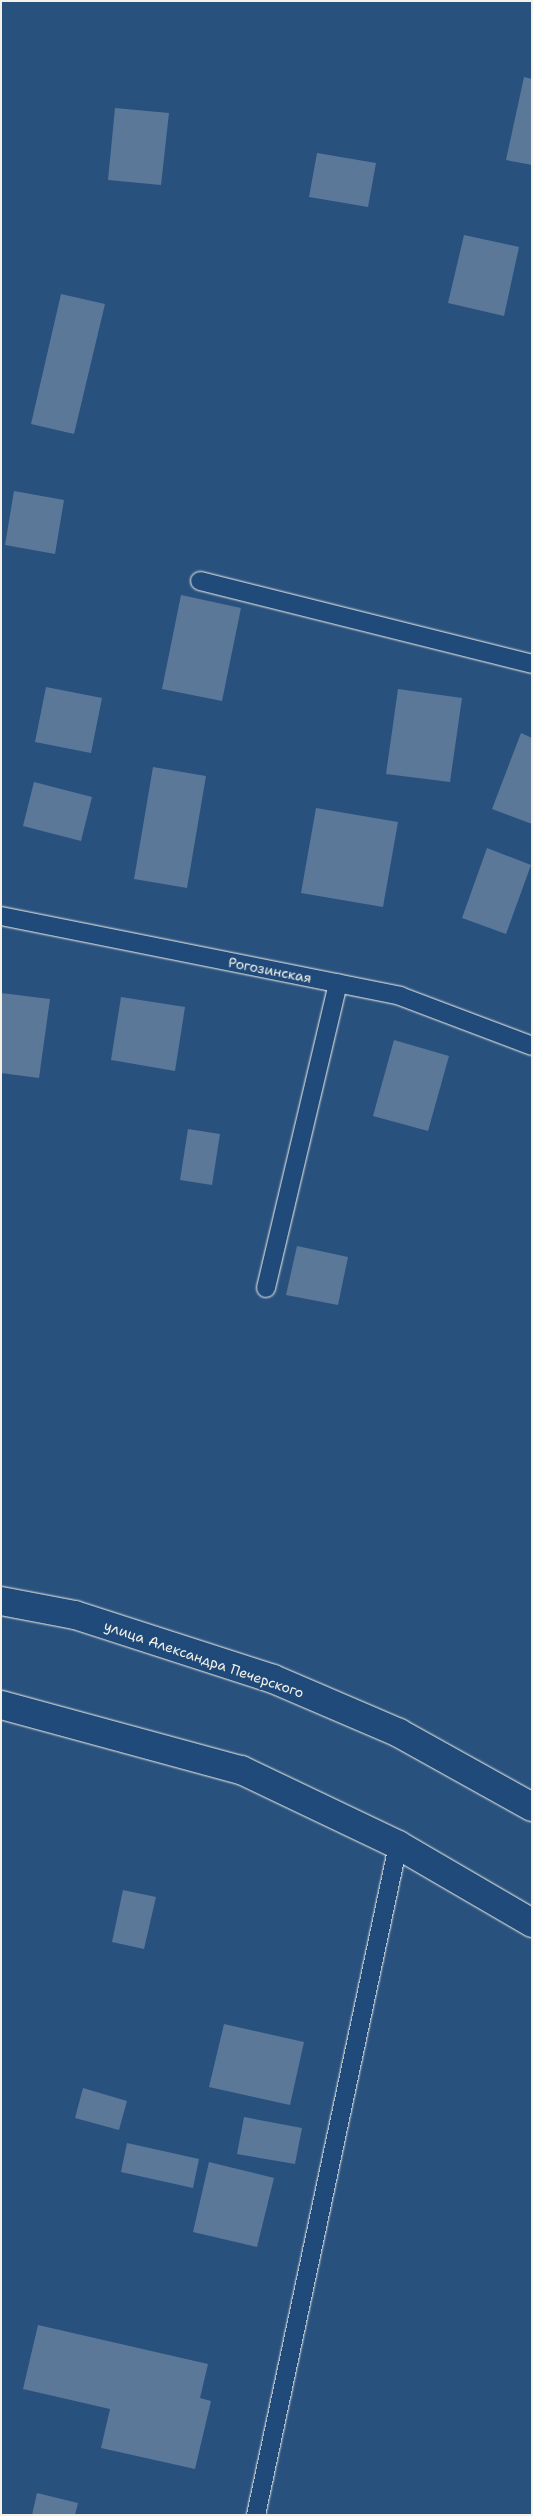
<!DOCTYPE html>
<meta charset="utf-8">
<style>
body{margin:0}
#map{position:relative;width:533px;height:2516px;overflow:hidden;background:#28517e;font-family:"Shantell Sans",sans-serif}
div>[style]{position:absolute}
.building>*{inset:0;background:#5b7899}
.roads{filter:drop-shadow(0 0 1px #f4f1e8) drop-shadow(0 0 1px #f4f1e8)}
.lane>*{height:18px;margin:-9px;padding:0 9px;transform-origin:9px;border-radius:9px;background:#1f4a7a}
.street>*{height:28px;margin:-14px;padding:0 14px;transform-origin:14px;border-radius:14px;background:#1f4a7a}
.secondary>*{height:28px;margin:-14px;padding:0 14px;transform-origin:14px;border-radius:14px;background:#1f4a7a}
span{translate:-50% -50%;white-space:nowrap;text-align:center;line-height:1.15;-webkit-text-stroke:4.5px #1f4a7a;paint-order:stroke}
.street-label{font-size:14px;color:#f4f1e8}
.frame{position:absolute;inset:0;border:2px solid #f4f1e8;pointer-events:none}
</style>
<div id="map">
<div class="building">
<div style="clip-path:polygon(524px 77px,532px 79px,532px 165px,506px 160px)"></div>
<div style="clip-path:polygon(115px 108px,169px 113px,161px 185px,108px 180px)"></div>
<div style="clip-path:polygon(317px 153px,376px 163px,368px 207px,309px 197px)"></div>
<div style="clip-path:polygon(464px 235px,519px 247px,504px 316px,448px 303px)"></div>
<div style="clip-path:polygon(61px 294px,105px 304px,74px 434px,31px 424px)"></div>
<div style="clip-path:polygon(14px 491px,64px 500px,55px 554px,5px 545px)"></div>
<div style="clip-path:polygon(181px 595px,241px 608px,222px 701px,162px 689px)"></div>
<div style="clip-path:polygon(46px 687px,102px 698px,91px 753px,35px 742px)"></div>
<div style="clip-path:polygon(398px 689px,462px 698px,450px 782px,386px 774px)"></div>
<div style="clip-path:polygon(521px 733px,532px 738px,532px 824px,492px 809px)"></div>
<div style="clip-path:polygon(153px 767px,206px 776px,187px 888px,134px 879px)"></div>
<div style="clip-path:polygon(34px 782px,92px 797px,81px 841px,23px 826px)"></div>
<div style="clip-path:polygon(316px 808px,398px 822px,383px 907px,301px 893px)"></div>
<div style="clip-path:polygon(487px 848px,531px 865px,506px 934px,462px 918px)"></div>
<div style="clip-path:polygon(1px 993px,50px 999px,39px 1078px,1px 1073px)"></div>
<div style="clip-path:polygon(121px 997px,185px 1007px,175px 1071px,111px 1060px)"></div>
<div style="clip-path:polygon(394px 1040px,449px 1056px,428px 1131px,373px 1116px)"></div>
<div style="clip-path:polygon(188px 1129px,220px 1134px,212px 1185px,180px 1180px)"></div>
<div style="clip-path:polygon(297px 1246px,348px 1257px,338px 1305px,286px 1295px)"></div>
<div style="clip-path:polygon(123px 1890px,156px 1897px,144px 1949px,112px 1942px)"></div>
<div style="clip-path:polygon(224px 2024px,304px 2042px,290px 2105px,209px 2087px)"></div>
<div style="clip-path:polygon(83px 2088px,127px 2101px,119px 2130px,75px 2118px)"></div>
<div style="clip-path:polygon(244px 2117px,302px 2128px,295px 2164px,237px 2154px)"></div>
<div style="clip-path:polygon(127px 2143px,199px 2159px,193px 2188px,121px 2172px)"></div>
<div style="clip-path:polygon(209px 2162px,274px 2178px,257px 2247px,193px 2232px)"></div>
<div style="clip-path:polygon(38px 2325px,208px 2364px,200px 2398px,211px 2401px,195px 2469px,101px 2448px,110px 2409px,23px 2389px)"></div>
<div style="clip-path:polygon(37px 2493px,78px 2503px,75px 2515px,32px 2515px)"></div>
</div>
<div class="roads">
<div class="lane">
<div style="left:200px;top:581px;width:342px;rotate:14deg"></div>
<div style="left:1px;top:916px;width:407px;rotate:11.3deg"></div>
<div style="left:400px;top:996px;width:141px;rotate:20.7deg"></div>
<div style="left:266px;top:1288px;width:313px;rotate:-76.7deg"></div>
<div style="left:256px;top:2515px;width:685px;rotate:-78.03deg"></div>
</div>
<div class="street">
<div style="left:1px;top:1705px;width:249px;rotate:15.2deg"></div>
<div style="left:241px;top:1770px;width:174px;rotate:25.5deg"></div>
<div style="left:398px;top:1845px;width:155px;rotate:30.2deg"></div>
</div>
<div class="secondary">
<div style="left:1px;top:1601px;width:75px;rotate:10.7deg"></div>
<div style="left:75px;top:1615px;width:208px;rotate:17.9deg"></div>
<div style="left:273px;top:1679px;width:137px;rotate:23.2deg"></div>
<div style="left:399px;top:1733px;width:152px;rotate:29.1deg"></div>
</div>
</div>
<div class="street-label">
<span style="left:270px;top:970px;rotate:11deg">Рогозинская</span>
<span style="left:204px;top:1659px;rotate:19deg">улица Александра Печерского</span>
</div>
<div class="frame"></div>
</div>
